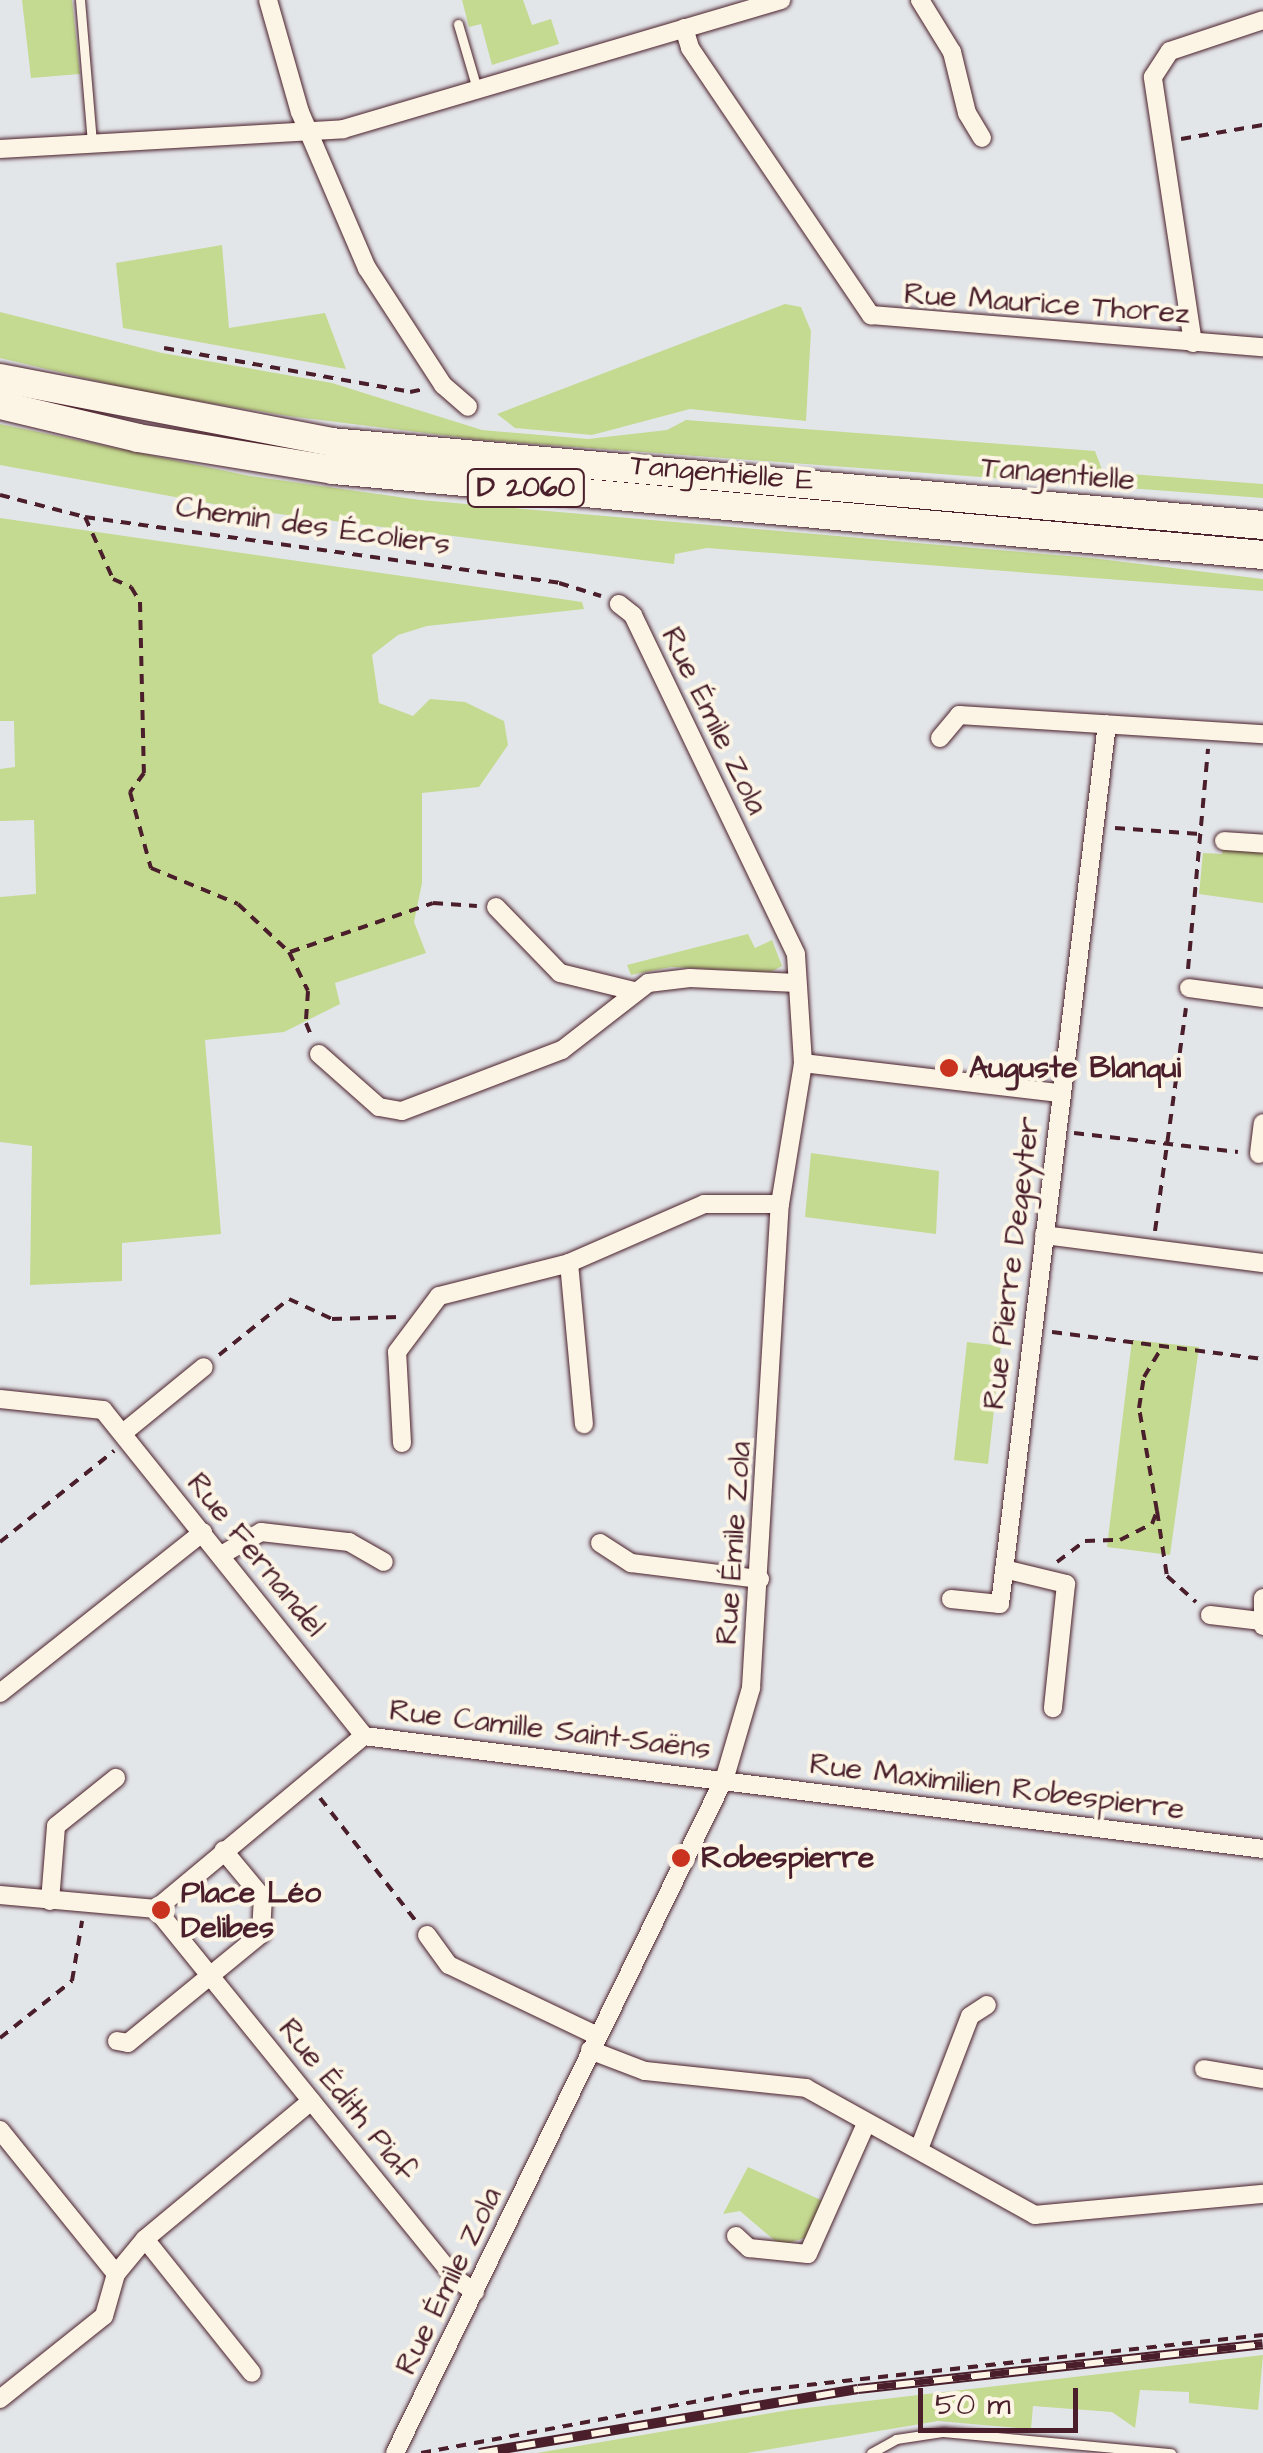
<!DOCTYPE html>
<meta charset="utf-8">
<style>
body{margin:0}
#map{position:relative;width:1263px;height:2453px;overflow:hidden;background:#e3e6e9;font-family:"Architects Daughter",sans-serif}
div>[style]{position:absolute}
.green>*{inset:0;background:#c4da90}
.path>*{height:4px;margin-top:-2px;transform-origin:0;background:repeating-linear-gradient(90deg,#4a1f2b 0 10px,transparent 0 18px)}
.roads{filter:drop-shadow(0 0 2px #4a1f2b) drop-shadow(0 0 2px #4a1f2b)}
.lane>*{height:9px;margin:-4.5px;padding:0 4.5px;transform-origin:4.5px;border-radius:4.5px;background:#fcf5e5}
.street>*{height:18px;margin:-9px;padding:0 9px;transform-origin:9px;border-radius:9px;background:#fcf5e5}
.primary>*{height:28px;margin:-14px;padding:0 14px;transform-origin:14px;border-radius:14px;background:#fcf5e5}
.rail>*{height:10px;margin-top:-5px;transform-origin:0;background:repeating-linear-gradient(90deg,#fcf5e5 0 19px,#4a1f2b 0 38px);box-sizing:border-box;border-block:2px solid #4a1f2b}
.dots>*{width:28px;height:28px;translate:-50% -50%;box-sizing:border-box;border:5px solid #fcf5e5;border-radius:50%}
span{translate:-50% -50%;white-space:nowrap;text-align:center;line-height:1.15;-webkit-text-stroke:8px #fcf5e5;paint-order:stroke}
.shield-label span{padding:2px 8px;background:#fcf5e5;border:2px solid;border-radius:8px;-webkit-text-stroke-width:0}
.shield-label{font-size:28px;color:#4a1f2b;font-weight:700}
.street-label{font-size:30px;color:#4a1f2b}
.poi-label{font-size:30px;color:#4a1f2b;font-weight:700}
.left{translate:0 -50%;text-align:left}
.scale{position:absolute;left:918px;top:2388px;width:160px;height:45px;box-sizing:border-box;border:5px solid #4a1f2b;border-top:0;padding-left:12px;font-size:30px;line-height:35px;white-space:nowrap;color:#4a1f2b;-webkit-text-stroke:8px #fcf5e5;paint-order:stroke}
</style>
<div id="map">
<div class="green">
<div style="clip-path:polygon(22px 0,72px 0,80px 74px,31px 78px)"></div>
<div style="clip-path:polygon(462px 0,523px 0,532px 25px,551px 19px,559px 44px,492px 65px,481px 24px,469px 27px)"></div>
<div style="clip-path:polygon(222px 245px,229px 328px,325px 313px,346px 369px,123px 328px,116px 263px)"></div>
<div style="clip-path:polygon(785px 304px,801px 307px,811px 331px,806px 421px,690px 409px,592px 435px,515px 428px,497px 414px)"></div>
<div style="clip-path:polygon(0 312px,162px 353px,332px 383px,482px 430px,588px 439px,667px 430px,686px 420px,1095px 451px,1103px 472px,1263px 484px,1263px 498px,482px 440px,288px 416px,139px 391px,0 358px)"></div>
<div style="clip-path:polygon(0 424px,250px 476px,420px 500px,1091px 558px,1263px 579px,1263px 591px,707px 548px,675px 554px,674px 564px,241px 509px,0 465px)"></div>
<div style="clip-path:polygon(0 518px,582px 602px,584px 609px,427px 626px,398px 635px,372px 655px,379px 703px,413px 716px,430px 699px,465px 702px,504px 721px,508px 745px,479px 787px,422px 793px,422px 883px,414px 922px,426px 953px,335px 983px,340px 1004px,284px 1032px,205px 1040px,221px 1234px,122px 1243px,122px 1281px,30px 1285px,32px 1146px,0 1142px,0 897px,36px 894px,34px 820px,0 821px,0 769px,15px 767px,14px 721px,0 721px)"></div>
<div style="clip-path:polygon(1223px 845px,1263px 848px,1263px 903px,1199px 894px,1203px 853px,1222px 854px)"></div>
<div style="clip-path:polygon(748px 934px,755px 948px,772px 940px,782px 966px,771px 972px,671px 967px,631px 975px,627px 965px)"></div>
<div style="clip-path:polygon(811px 1153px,939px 1171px,936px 1234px,805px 1217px)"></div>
<div style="clip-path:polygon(1132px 1340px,1199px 1347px,1170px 1555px,1107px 1547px)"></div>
<div style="clip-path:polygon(967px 1342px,1001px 1346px,988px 1464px,954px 1460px)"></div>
<div style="clip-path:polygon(748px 2167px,823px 2201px,809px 2237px,780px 2245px,740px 2211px,723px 2214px)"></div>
<div style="clip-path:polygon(1263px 2355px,1258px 2410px,1189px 2403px,1189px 2392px,1140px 2390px,1135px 2428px,1112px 2412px,1033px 2406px,1031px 2429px,938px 2421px,747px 2453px,537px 2453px,789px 2410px)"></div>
</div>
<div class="path">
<div style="left:1181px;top:139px;width:83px;rotate:-9.7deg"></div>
<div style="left:164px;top:348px;width:250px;rotate:10.1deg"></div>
<div style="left:410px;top:392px;width:14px;rotate:-12deg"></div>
<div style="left:0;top:495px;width:88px;rotate:14.5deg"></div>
<div style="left:85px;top:517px;width:479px;rotate:7.9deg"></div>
<div style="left:559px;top:583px;width:44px;rotate:17.2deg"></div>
<div style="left:85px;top:517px;width:68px;rotate:65.7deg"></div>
<div style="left:113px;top:579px;width:20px;rotate:24deg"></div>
<div style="left:131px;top:587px;width:17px;rotate:59deg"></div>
<div style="left:140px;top:602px;width:171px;rotate:88.7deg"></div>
<div style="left:144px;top:773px;width:24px;rotate:126deg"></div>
<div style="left:130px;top:792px;width:79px;rotate:74.6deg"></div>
<div style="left:151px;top:868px;width:94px;rotate:22.5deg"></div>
<div style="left:238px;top:904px;width:70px;rotate:43.3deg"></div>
<div style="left:289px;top:952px;width:43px;rotate:64deg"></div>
<div style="left:308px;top:991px;width:32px;rotate:94deg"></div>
<div style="left:306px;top:1023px;width:16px;rotate:68deg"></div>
<div style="left:1115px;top:828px;width:85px;rotate:4deg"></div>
<div style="left:290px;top:952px;width:151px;rotate:-18.9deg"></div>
<div style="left:433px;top:903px;width:44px;rotate:3.9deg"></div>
<div style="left:1188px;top:969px;width:221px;rotate:-84.8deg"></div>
<div style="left:1074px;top:1133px;width:165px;rotate:6.6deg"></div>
<div style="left:1155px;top:1231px;width:225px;rotate:-82.1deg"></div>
<div style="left:1052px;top:1332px;width:213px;rotate:7.3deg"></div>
<div style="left:219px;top:1355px;width:90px;rotate:-38.7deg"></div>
<div style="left:289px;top:1299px;width:47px;rotate:24.9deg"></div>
<div style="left:332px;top:1319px;width:67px;rotate:-1.7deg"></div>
<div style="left:1157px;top:1511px;width:66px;rotate:81.3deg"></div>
<div style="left:1167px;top:1576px;width:39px;rotate:42deg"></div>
<div style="left:0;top:1542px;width:146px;rotate:-38.6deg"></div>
<div style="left:1057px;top:1562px;width:35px;rotate:-37deg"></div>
<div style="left:1085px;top:1541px;width:35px;rotate:-2deg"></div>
<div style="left:1120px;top:1540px;width:36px;rotate:-27deg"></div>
<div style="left:1152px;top:1524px;width:14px;rotate:-69deg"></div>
<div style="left:1157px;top:1511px;width:105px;rotate:-99.9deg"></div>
<div style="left:1139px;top:1408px;width:31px;rotate:-81deg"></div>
<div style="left:1144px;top:1377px;width:33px;rotate:-59deg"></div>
<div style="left:320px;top:1798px;width:155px;rotate:52.1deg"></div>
<div style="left:0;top:2038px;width:92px;rotate:-38.4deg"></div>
<div style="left:72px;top:1981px;width:61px;rotate:-80.5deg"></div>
<div style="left:421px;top:2453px;width:338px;rotate:-10.6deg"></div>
<div style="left:753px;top:2391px;width:513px;rotate:-6.27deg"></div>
</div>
<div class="roads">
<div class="lane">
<div style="left:80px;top:0;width:143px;rotate:85.2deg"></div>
<div style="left:458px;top:24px;width:68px;rotate:73.7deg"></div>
<div style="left:871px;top:2453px;width:29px;rotate:-29deg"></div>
<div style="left:896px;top:2439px;width:48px;rotate:-8.5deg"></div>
<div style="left:943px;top:2432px;width:229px;rotate:5.3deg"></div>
</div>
<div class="street">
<div style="left:268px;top:0;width:116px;rotate:74.1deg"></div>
<div style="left:300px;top:112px;width:170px;rotate:66.8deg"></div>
<div style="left:367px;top:268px;width:140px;rotate:57deg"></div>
<div style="left:443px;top:385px;width:33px;rotate:41deg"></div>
<div style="left:920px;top:0;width:61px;rotate:58.4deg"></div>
<div style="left:952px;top:52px;width:63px;rotate:76.2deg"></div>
<div style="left:967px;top:113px;width:29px;rotate:59deg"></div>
<div style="left:684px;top:28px;width:21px;rotate:73deg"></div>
<div style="left:690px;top:48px;width:323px;rotate:55.9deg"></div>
<div style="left:871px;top:315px;width:393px;rotate:4.7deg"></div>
<div style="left:0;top:149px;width:344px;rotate:-3.3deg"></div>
<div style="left:343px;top:129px;width:457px;rotate:-16.4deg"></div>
<div style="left:1193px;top:343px;width:269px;rotate:-98.6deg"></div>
<div style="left:1153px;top:77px;width:31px;rotate:-57deg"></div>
<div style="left:1170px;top:51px;width:98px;rotate:-18.4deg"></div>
<div style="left:940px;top:738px;width:30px;rotate:-50deg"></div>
<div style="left:959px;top:715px;width:305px;rotate:3.6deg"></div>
<div style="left:1224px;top:841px;width:39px;rotate:4deg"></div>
<div style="left:496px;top:907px;width:92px;rotate:45.9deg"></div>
<div style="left:560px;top:973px;width:76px;rotate:13.7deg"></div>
<div style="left:1189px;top:988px;width:75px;rotate:7.7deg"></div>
<div style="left:319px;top:1054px;width:80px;rotate:41.5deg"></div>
<div style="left:379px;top:1107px;width:23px;rotate:10deg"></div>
<div style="left:402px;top:1111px;width:171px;rotate:-20.9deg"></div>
<div style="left:562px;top:1050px;width:109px;rotate:-37.9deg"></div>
<div style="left:648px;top:983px;width:42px;rotate:-6.8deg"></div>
<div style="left:690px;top:978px;width:107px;rotate:2.7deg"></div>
<div style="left:803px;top:1063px;width:258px;rotate:6.7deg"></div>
<div style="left:1259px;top:1154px;width:31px;rotate:-83deg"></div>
<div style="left:1044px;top:1235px;width:221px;rotate:7.3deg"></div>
<div style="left:569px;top:1263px;width:162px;rotate:84.7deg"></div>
<div style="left:0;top:1399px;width:104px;rotate:6.1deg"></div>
<div style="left:103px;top:1410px;width:418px;rotate:51.3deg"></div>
<div style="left:123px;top:1433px;width:104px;rotate:-39.2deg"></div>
<div style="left:402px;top:1443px;width:91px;rotate:-93.1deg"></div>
<div style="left:397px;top:1352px;width:70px;rotate:-53.1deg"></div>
<div style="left:439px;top:1296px;width:134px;rotate:-14.2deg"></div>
<div style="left:569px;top:1263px;width:147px;rotate:-23.6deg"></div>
<div style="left:704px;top:1204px;width:76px"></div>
<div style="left:600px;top:1543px;width:37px;rotate:33deg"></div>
<div style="left:631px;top:1563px;width:130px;rotate:7.1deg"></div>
<div style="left:223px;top:1554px;width:44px;rotate:-30.1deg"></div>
<div style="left:261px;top:1532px;width:89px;rotate:6.5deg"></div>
<div style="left:349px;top:1542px;width:40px;rotate:29.7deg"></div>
<div style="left:1004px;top:1569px;width:64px;rotate:13.6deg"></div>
<div style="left:1066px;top:1584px;width:125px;rotate:96deg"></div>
<div style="left:1263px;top:1598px;width:28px;rotate:90deg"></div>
<div style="left:951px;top:1599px;width:49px;rotate:5.8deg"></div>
<div style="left:1000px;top:1604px;width:886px;rotate:-83.07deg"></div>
<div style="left:1210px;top:1615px;width:50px;rotate:6.8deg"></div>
<div style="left:0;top:1693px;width:259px;rotate:-38.4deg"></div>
<div style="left:0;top:1895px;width:157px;rotate:5.1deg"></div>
<div style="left:156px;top:1909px;width:271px;rotate:-39.8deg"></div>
<div style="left:364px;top:1736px;width:906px;rotate:7.16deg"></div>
<div style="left:50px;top:1901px;width:75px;rotate:-85.4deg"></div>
<div style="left:56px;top:1826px;width:77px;rotate:-38.7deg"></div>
<div style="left:156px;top:1909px;width:476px;rotate:51deg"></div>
<div style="left:456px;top:2279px;width:23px;rotate:34deg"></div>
<div style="left:427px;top:1935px;width:37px;rotate:54deg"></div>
<div style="left:449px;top:1965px;width:165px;rotate:25.5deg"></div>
<div style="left:117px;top:2041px;width:11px;rotate:10deg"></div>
<div style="left:128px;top:2043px;width:172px;rotate:-39.3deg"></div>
<div style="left:261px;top:1934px;width:36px;rotate:-87deg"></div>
<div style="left:263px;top:1898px;width:62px;rotate:-129.8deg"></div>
<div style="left:590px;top:2050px;width:59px;rotate:20.9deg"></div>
<div style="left:645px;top:2071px;width:162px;rotate:6deg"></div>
<div style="left:806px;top:2088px;width:262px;rotate:29deg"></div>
<div style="left:1035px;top:2215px;width:229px;rotate:-5.3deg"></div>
<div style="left:1204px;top:2069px;width:60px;rotate:9.6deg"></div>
<div style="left:0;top:2130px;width:185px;rotate:51.1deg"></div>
<div style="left:919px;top:2149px;width:142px;rotate:-69deg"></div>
<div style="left:970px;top:2016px;width:20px;rotate:-33deg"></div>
<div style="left:736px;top:2236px;width:18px;rotate:43deg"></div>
<div style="left:749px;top:2248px;width:59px;rotate:5.8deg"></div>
<div style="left:808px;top:2254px;width:142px;rotate:-66deg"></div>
<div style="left:145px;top:2239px;width:171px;rotate:51.4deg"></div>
<div style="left:0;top:2399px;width:133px;rotate:-38.6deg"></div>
<div style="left:104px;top:2316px;width:44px;rotate:-74.1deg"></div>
<div style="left:116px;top:2274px;width:45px;rotate:-50.4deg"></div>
<div style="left:145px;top:2239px;width:216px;rotate:-39.7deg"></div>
<div style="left:395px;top:2453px;width:752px;rotate:-63.98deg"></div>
<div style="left:725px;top:1777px;width:93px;rotate:-73.7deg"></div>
<div style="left:751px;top:1688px;width:485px;rotate:-86.6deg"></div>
<div style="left:780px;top:1204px;width:143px;rotate:-80.7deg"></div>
<div style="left:803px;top:1063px;width:109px;rotate:-93.7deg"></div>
<div style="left:796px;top:954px;width:376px;rotate:-115.7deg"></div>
<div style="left:633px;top:615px;width:18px;rotate:-142deg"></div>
</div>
<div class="primary">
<div style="left:0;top:378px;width:337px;rotate:10.9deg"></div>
<div style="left:331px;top:442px;width:936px;rotate:5.09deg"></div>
<div style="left:0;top:405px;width:142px;rotate:13.4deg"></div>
<div style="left:138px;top:438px;width:198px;rotate:9.3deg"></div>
<div style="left:333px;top:470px;width:934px;rotate:5.22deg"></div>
</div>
</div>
<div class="rail">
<div style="left:479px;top:2453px;width:384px;rotate:-9.6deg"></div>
<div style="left:858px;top:2389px;width:407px;rotate:-6.3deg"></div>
</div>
<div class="dots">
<div style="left:949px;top:1068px;background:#c8321e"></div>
<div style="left:681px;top:1858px;background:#c8321e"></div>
<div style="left:161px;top:1910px;background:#c8321e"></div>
</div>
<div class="shield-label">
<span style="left:526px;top:488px">D 2060</span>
</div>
<div class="street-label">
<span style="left:1047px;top:304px;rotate:4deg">Rue Maurice Thorez</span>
<span style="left:722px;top:473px;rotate:5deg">Tangentielle E</span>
<span style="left:1058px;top:474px;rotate:5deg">Tangentielle</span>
<span style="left:313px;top:526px;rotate:8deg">Chemin des Écoliers</span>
<span style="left:714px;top:721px;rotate:64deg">Rue Émile Zola</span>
<span style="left:1012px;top:1263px;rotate:-83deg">Rue Pierre Degeyter</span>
<span style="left:734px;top:1543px;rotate:-86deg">Rue Émile Zola</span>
<span style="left:256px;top:1555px;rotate:51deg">Rue Fernandel</span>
<span style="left:550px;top:1730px;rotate:7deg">Rue Camille Saint-Saëns</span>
<span style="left:997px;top:1787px;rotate:7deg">Rue Maximilien Robespierre</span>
<span style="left:347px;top:2100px;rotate:51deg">Rue Édith Piaf</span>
<span style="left:449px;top:2281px;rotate:-64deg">Rue Émile Zola</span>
</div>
<div class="poi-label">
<span class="left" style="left:969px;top:1068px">Auguste Blanqui</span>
<span class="left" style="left:701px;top:1858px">Robespierre</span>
<span class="left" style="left:181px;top:1910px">Place Léo<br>Delibes</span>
</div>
<div class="scale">50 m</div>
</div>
